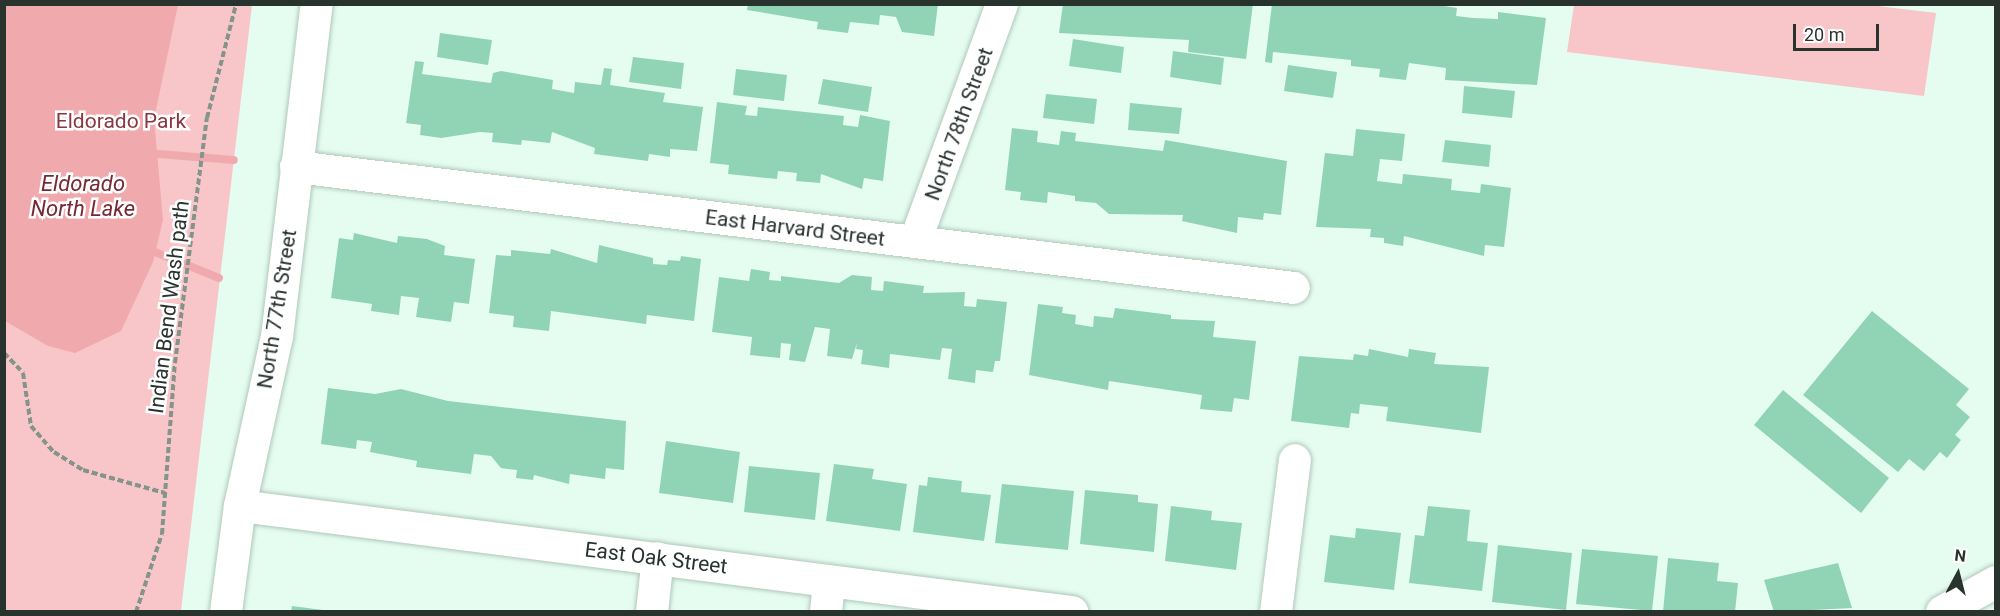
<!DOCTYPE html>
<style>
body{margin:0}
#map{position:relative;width:2000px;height:616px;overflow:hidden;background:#e5fdf0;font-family:Roboto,sans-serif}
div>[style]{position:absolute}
.green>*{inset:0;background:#f8c5c8}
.water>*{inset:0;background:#f0aaae}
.stream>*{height:8px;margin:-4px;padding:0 4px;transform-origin:4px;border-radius:4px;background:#f0aaae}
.building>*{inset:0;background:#91d4b5}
.path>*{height:4px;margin-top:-2px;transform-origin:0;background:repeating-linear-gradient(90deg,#83948b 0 6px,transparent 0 9px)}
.roads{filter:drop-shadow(0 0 2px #b0c7bb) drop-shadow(0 0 2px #b0c7bb)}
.minor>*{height:32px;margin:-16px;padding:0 16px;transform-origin:16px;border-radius:16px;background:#fff}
span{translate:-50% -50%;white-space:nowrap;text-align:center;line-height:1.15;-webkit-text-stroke:5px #fff;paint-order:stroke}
.park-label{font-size:21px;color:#893741}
.street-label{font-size:21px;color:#29332e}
.water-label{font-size:22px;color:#782834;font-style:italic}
.frame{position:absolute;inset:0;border:6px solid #29332e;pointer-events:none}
.north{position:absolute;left:1928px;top:544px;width:60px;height:60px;-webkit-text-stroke:4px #fff;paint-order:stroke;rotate:7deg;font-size:16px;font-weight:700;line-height:24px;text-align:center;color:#29332e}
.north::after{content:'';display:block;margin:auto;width:21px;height:27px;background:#29332e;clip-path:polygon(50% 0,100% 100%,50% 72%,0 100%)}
.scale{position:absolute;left:1793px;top:24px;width:86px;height:27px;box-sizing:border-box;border:3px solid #29332e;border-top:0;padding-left:8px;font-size:18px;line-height:21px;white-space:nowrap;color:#29332e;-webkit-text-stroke:4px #fff;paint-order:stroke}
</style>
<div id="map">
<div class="green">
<div style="clip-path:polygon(4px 5px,252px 5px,181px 611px,5px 611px)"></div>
<div style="clip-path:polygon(1869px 5px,1936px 13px,1924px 96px,1567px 52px,1574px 5px)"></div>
</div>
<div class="water">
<div style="clip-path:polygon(5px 4px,178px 5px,154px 119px,163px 220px,153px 262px,121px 331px,75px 353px,48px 346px,5px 321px)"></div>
</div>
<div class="stream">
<div style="left:158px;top:154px;width:76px;rotate:4.5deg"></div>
<div style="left:155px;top:252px;width:69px;rotate:22.1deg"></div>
</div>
<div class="building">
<div style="clip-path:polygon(748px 4px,938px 4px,934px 36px,902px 32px,896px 17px,880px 15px,879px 25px,850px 22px,848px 33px,817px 29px,818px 22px,747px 10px)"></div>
<div style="clip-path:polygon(1063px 4px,1253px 4px,1246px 59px,1188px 52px,1189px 40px,1059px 33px)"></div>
<div style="clip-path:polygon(1272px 4px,1431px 4px,1457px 8px,1456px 16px,1473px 18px,1498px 19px,1498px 12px,1546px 18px,1537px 85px,1445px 80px,1446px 68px,1409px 63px,1406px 80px,1379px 77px,1380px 69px,1351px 66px,1351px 60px,1273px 52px,1272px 63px,1265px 62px)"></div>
<div style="clip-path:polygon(440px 33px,492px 40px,488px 65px,437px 57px)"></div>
<div style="clip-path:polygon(1073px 39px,1124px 47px,1121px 73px,1069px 66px)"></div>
<div style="clip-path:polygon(1173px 51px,1224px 58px,1221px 85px,1170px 77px)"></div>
<div style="clip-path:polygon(633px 57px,684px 63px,681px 89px,629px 82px)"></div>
<div style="clip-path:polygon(415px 61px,424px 62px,422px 74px,491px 83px,493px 73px,501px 71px,553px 80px,552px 89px,574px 93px,575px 82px,601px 85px,604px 68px,612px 69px,610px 85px,665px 93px,663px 102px,703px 107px,697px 151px,670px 149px,670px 157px,649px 154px,648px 161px,594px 154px,595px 148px,552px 132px,550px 143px,522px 140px,521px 145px,492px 142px,493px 133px,480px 132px,441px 138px,420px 135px,421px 125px,406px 123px)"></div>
<div style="clip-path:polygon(1288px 65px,1337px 72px,1333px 98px,1284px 91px)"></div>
<div style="clip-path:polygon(736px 69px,787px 75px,784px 101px,733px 95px)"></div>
<div style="clip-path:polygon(823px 79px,872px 87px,868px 112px,818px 104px)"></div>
<div style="clip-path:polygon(1464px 86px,1515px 91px,1512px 118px,1462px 113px)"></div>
<div style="clip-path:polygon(1046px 94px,1097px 99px,1094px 124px,1043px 118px)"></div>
<div style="clip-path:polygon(717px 102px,747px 106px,745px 115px,757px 116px,758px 107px,844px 116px,843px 125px,858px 127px,860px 115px,890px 121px,883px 181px,864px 178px,862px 189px,821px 174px,820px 183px,796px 181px,797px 173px,778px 171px,777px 179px,728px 174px,729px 165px,710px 163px)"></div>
<div style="clip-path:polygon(1130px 103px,1182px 108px,1179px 134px,1128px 130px)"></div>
<div style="clip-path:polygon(1012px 128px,1038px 131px,1037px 142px,1059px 145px,1061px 131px,1076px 133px,1075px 141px,1163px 151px,1165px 140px,1287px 161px,1281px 215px,1264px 213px,1263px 220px,1238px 217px,1237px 233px,1182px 221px,1183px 215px,1109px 214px,1096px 203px,1075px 201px,1075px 196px,1048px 192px,1047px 203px,1020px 200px,1021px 192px,1005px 190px)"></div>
<div style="clip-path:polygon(1356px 129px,1405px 134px,1402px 161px,1380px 159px,1377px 181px,1402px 184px,1403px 174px,1452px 179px,1451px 190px,1480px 193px,1481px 184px,1511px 188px,1504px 247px,1485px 245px,1484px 256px,1404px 236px,1403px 246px,1384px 243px,1384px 238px,1370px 237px,1371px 229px,1316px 227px,1325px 153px,1353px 156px)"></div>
<div style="clip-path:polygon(1445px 140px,1491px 145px,1489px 167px,1442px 162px)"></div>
<div style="clip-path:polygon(354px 233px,397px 243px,398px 236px,427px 239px,445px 246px,444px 255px,475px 259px,469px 304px,454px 302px,451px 322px,416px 317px,419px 298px,401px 296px,399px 315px,371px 311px,372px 304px,331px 298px,339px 238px,353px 240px)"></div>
<div style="clip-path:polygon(599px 245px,653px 258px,653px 264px,667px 265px,668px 260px,680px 261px,681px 256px,701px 259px,694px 321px,647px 315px,646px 324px,551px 311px,549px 331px,513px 327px,514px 316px,489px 313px,496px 255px,511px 256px,511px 250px,550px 254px,551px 249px,597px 263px)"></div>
<div style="clip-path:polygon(751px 269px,770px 272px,769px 280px,781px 281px,781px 276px,839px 283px,852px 275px,872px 277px,871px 290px,883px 291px,884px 281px,924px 286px,923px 293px,965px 292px,964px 306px,976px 307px,977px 299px,1007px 302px,1000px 361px,995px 361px,993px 372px,976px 370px,975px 383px,948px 379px,952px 349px,942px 348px,940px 360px,890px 354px,889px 368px,861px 364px,863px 350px,856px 349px,857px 343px,852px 359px,827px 356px,830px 329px,815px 327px,805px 362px,789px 360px,791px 344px,781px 343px,780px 358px,750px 355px,752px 337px,712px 332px,719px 277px,749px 281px)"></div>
<div style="clip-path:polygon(1038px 304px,1063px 307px,1062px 313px,1076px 315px,1075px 324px,1093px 327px,1094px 316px,1113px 318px,1115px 308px,1171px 315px,1171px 319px,1215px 321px,1213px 337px,1256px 341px,1249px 400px,1234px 398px,1232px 412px,1200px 409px,1202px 395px,1109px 381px,1108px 390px,1029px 375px)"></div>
<div style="clip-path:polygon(1872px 311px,1969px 389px,1956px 405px,1970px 417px,1955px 435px,1961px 440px,1947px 458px,1940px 452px,1924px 471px,1909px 459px,1898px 472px,1803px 395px)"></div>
<div style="clip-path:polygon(1369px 349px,1408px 357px,1409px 349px,1436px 353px,1434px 364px,1489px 367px,1481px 433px,1386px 421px,1388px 407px,1360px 404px,1359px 414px,1351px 413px,1349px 428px,1291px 421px,1299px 356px,1353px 360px,1354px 354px,1368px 356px)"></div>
<div style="clip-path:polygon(328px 388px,375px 394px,401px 389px,448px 401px,626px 421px,624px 470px,606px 468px,605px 479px,570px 474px,569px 484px,534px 475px,533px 480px,516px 478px,517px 470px,501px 468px,491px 456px,474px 454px,471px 474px,416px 467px,417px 461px,370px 452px,372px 442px,357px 440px,356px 449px,321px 444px)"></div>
<div style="clip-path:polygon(1783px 390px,1889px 478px,1861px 513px,1754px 425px)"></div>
<div style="clip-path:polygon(666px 441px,740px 452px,733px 503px,659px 493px)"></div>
<div style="clip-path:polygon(834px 464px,874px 469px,872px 479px,907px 484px,900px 531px,826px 521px)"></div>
<div style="clip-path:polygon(749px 466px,820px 473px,815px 520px,744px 512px)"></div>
<div style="clip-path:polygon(928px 477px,962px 481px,961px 492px,991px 495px,984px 541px,913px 532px,919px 485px,927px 486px)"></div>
<div style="clip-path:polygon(1002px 484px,1074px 491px,1068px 550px,995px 543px)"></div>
<div style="clip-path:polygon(1085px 490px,1138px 495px,1138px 502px,1158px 504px,1154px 552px,1080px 544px)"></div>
<div style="clip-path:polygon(1171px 506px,1212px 511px,1211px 520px,1242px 523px,1236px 570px,1165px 561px)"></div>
<div style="clip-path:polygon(1428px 506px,1470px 510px,1467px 541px,1488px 543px,1482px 591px,1409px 583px,1415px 535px,1424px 536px)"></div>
<div style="clip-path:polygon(1356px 528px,1401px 533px,1394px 590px,1324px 582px,1330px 535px,1355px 538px)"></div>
<div style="clip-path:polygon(1498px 545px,1572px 553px,1566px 610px,1492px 602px)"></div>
<div style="clip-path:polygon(1582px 549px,1658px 556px,1652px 611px,1576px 604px)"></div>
<div style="clip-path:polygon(1668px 558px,1719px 563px,1717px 581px,1738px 583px,1735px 612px,1663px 612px)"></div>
<div style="clip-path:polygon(1838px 563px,1852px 608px,1774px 612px,1764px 580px)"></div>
<div style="clip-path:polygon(292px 606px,323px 610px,323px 612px,291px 612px)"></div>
</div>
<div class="path">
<div style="left:4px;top:353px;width:28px;rotate:46deg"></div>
<div style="left:23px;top:373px;width:54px;rotate:81.4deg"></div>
<div style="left:31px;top:426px;width:35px;rotate:49deg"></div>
<div style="left:54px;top:452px;width:34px;rotate:32deg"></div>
<div style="left:83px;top:470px;width:85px;rotate:15.7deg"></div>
<div style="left:136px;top:612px;width:82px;rotate:-71.6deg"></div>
<div style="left:162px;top:534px;width:171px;rotate:-85.7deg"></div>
<div style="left:175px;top:363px;width:247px;rotate:-82.6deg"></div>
<div style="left:207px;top:118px;width:118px;rotate:-75.7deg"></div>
</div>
<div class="roads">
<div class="minor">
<div style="left:296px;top:167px;width:1005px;rotate:6.91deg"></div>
<div style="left:915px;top:242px;width:253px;rotate:-69.9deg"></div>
<div style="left:240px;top:506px;width:839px;rotate:7.26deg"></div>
<div style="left:226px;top:612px;width:107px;rotate:-82.5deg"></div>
<div style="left:240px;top:506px;width:173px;rotate:-77.7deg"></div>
<div style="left:277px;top:337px;width:335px;rotate:-83.2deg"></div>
<div style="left:652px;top:612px;width:54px;rotate:-83.7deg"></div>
<div style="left:826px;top:612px;width:31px;rotate:-84deg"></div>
<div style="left:1276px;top:612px;width:153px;rotate:-82.9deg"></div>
<div style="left:1942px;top:612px;width:62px;rotate:-29.1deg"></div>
</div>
</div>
<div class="park-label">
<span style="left:121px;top:121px">Eldorado Park</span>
</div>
<div class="street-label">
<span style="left:959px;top:124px;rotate:-70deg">North 78th Street</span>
<span style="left:795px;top:228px;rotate:7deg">East Harvard Street</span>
<span style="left:169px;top:307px;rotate:-83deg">Indian Bend Wash path</span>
<span style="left:277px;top:309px;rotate:-81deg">North 77th Street</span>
<span style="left:656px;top:558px;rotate:7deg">East Oak Street</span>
</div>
<div class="water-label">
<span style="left:83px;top:196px">Eldorado<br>North Lake</span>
</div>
<div class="frame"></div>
<div class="north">N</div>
<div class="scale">20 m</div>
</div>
